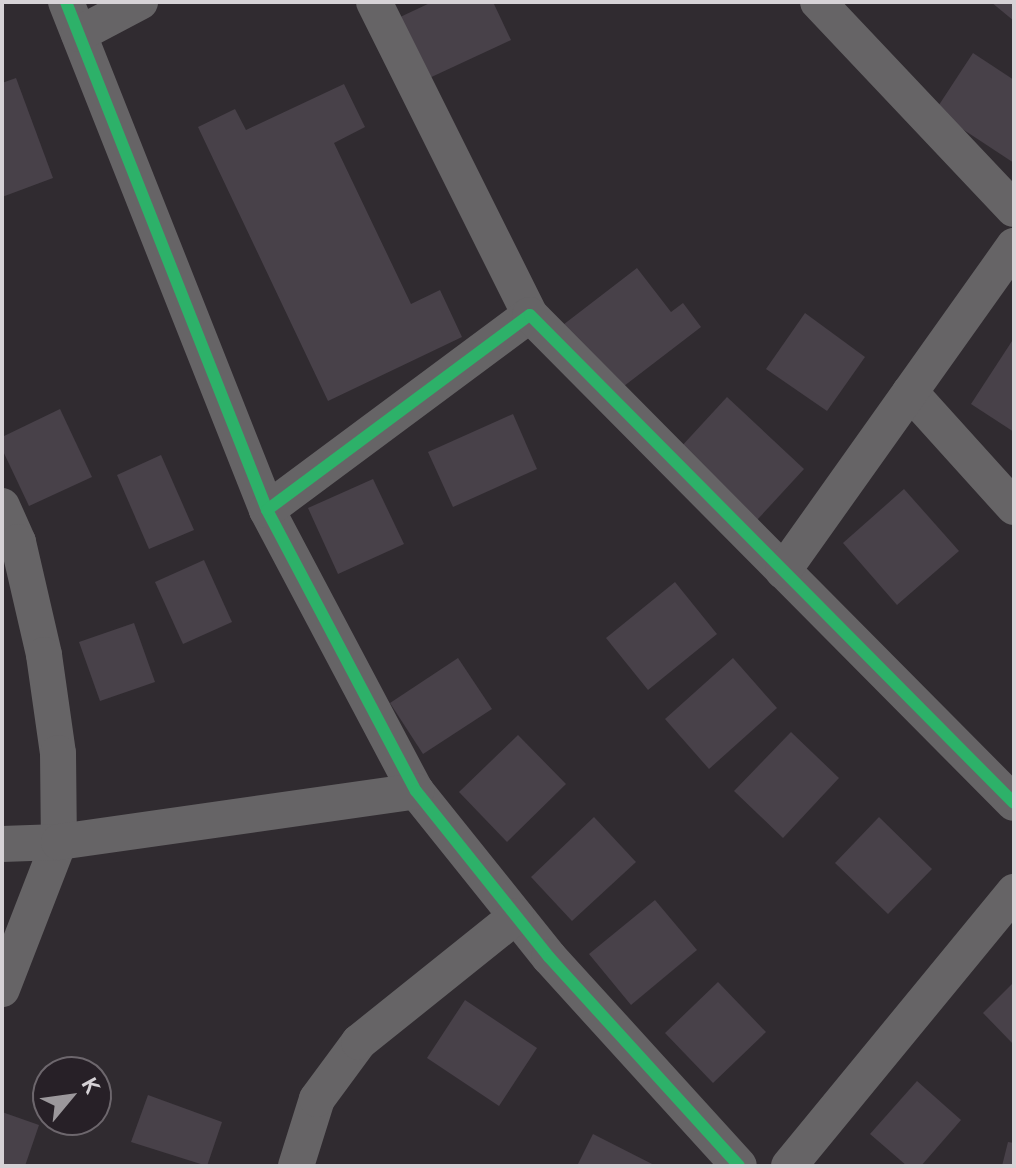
<!DOCTYPE html>
<style>
body{margin:0}
#map{position:relative;width:1016px;height:1168px;overflow:hidden;background:#302b30;font-family:Ubuntu,sans-serif}
div>[style]{position:absolute}
.building>*{inset:0;background:#484149}
.street>*{height:36px;margin:-18px;padding:0 18px;transform-origin:18px;border-radius:18px;background:#666466}
.cycleway>*{height:12px;margin:-6px;padding:0 6px;transform-origin:6px;border-radius:6px;background:#2db169}
span{translate:-50% -50%;white-space:nowrap;text-align:center;line-height:1.15;-webkit-text-stroke:7px #272027;paint-order:stroke}
.frame{position:absolute;inset:0;border:4px solid #d6d2d6;pointer-events:none}
.north{position:absolute;left:32px;top:1056px;width:80px;height:80px;box-sizing:border-box;background:#272027;border:2px solid #6d676d;border-radius:50%;rotate:61deg;font-size:22px;font-weight:700;line-height:32px;text-align:center;color:#d6d2d6}
.north::after{content:'';display:block;margin:auto;width:28px;height:36px;background:#9c989c;clip-path:polygon(50% 0,100% 100%,50% 72%,0 100%)}
</style>
<div id="map">
<div class="building">
<div style="clip-path:polygon(432px 2px,493px 2px,511px 40px,425px 80px,396px 19px)"></div>
<div style="clip-path:polygon(991px 2px,1014px 2px,1014px 21px)"></div>
<div style="clip-path:polygon(973px 53px,1014px 80px,1014px 163px,935px 111px)"></div>
<div style="clip-path:polygon(16px 78px,53px 178px,2px 197px,2px 83px)"></div>
<div style="clip-path:polygon(344px 84px,365px 127px,334px 143px,411px 304px,440px 290px,462px 337px,328px 401px,198px 127px,235px 109px,246px 130px)"></div>
<div style="clip-path:polygon(637px 268px,671px 312px,683px 303px,701px 327px,611px 396px,559px 328px)"></div>
<div style="clip-path:polygon(805px 313px,865px 357px,827px 411px,766px 369px)"></div>
<div style="clip-path:polygon(1014px 338px,1014px 432px,971px 404px)"></div>
<div style="clip-path:polygon(727px 397px,804px 469px,757px 520px,680px 448px)"></div>
<div style="clip-path:polygon(60px 409px,92px 477px,29px 506px,2px 449px,2px 437px)"></div>
<div style="clip-path:polygon(513px 414px,537px 469px,453px 507px,428px 452px)"></div>
<div style="clip-path:polygon(161px 455px,194px 530px,149px 549px,117px 475px)"></div>
<div style="clip-path:polygon(373px 479px,404px 544px,338px 574px,308px 508px)"></div>
<div style="clip-path:polygon(904px 489px,959px 551px,897px 605px,843px 543px)"></div>
<div style="clip-path:polygon(204px 560px,232px 622px,183px 644px,155px 582px)"></div>
<div style="clip-path:polygon(675px 582px,717px 634px,648px 690px,606px 638px)"></div>
<div style="clip-path:polygon(134px 623px,155px 682px,100px 701px,79px 642px)"></div>
<div style="clip-path:polygon(458px 658px,492px 709px,423px 754px,390px 703px)"></div>
<div style="clip-path:polygon(733px 658px,777px 708px,709px 769px,665px 719px)"></div>
<div style="clip-path:polygon(791px 732px,839px 778px,783px 838px,734px 791px)"></div>
<div style="clip-path:polygon(518px 735px,566px 784px,507px 842px,459px 792px)"></div>
<div style="clip-path:polygon(594px 817px,636px 862px,572px 921px,531px 877px)"></div>
<div style="clip-path:polygon(879px 817px,932px 869px,888px 914px,835px 863px)"></div>
<div style="clip-path:polygon(655px 900px,697px 950px,631px 1005px,589px 954px)"></div>
<div style="clip-path:polygon(718px 982px,766px 1032px,713px 1083px,665px 1033px)"></div>
<div style="clip-path:polygon(1014px 982px,1014px 1045px,983px 1013px)"></div>
<div style="clip-path:polygon(465px 1000px,537px 1048px,499px 1106px,427px 1058px)"></div>
<div style="clip-path:polygon(917px 1081px,961px 1120px,921px 1166px,907px 1166px,870px 1134px)"></div>
<div style="clip-path:polygon(148px 1095px,222px 1122px,207px 1166px,131px 1142px)"></div>
<div style="clip-path:polygon(2px 1112px,39px 1125px,25px 1166px,2px 1166px)"></div>
<div style="clip-path:polygon(593px 1134px,656px 1166px,577px 1166px)"></div>
<div style="clip-path:polygon(1008px 1142px,1014px 1143px,1014px 1166px,1002px 1166px)"></div>
</div>
<div class="street">
<div style="left:66px;top:2px;width:546px;rotate:68.41deg"></div>
<div style="left:267px;top:510px;width:318px;rotate:62.1deg"></div>
<div style="left:416px;top:791px;width:213px;rotate:51.3deg"></div>
<div style="left:549px;top:957px;width:282px;rotate:47.7deg"></div>
<div style="left:374px;top:2px;width:350px;rotate:63.5deg"></div>
<div style="left:818px;top:2px;width:285px;rotate:46.6deg"></div>
<div style="left:79px;top:34px;width:69px;rotate:-27.7deg"></div>
<div style="left:910px;top:392px;width:155px;rotate:47.9deg"></div>
<div style="left:2px;top:506px;width:39px;rotate:66deg"></div>
<div style="left:18px;top:542px;width:116px;rotate:77deg"></div>
<div style="left:44px;top:655px;width:99px;rotate:81.9deg"></div>
<div style="left:58px;top:753px;width:89px;rotate:89.4deg"></div>
<div style="left:59px;top:842px;width:158px;rotate:111.2deg"></div>
<div style="left:267px;top:510px;width:327px;rotate:-36.6deg"></div>
<div style="left:530px;top:315px;width:687px;rotate:45.24deg"></div>
<div style="left:783px;top:571px;width:399px;rotate:-54.6deg"></div>
<div style="left:2px;top:844px;width:57px;rotate:-2deg"></div>
<div style="left:59px;top:842px;width:361px;rotate:-8.1deg"></div>
<div style="left:296px;top:1166px;width:70px;rotate:-72.6deg"></div>
<div style="left:317px;top:1099px;width:71px;rotate:-53.6deg"></div>
<div style="left:359px;top:1042px;width:201px;rotate:-38.7deg"></div>
<div style="left:789px;top:1166px;width:355px;rotate:-50.6deg"></div>
</div>
<div class="cycleway">
<div style="left:66px;top:2px;width:546px;rotate:68.41deg"></div>
<div style="left:267px;top:510px;width:318px;rotate:62.1deg"></div>
<div style="left:416px;top:791px;width:213px;rotate:51.3deg"></div>
<div style="left:549px;top:957px;width:282px;rotate:47.7deg"></div>
<div style="left:267px;top:510px;width:327px;rotate:-36.6deg"></div>
<div style="left:530px;top:315px;width:687px;rotate:45.24deg"></div>
</div>
<div class="frame"></div>
<div class="north">K</div>
</div>
